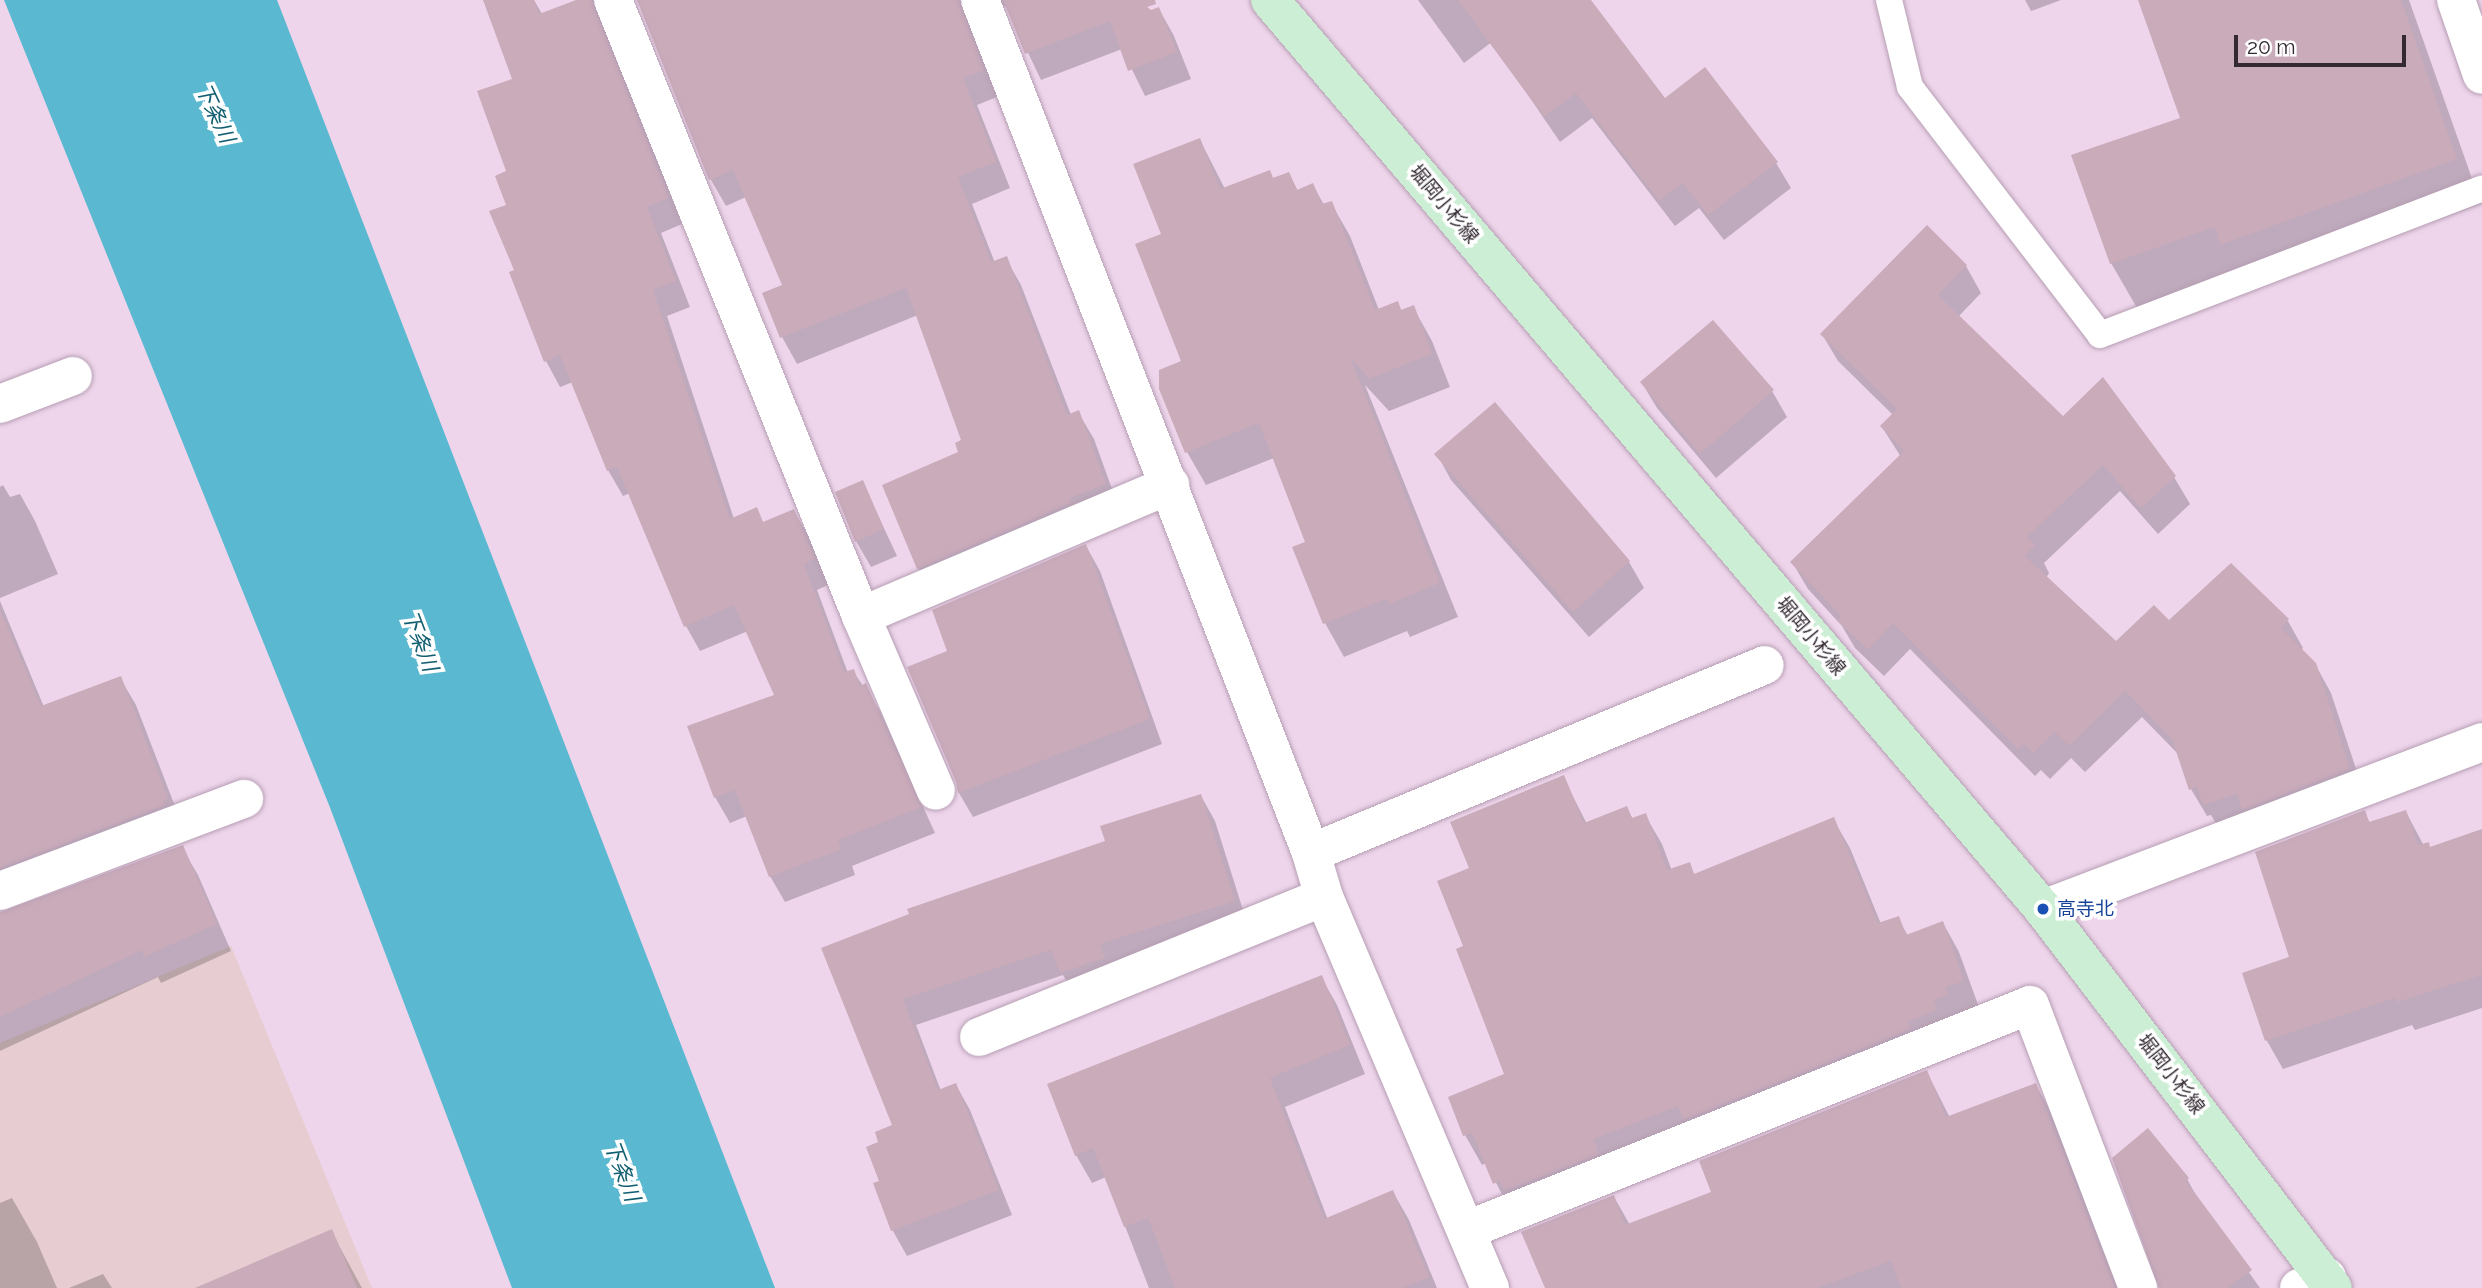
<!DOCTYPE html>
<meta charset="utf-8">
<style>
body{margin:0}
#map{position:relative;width:2482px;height:1288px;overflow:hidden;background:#eed5eb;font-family:Raleway,"Noto Sans JP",sans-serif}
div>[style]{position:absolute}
.education>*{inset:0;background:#e7cdd1}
.water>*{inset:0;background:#5bb8d1}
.shadow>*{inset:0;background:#0003}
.building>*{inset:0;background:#c9abba}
.roads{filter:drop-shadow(0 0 2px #b69eb3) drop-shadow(0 0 2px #b69eb3)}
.lane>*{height:26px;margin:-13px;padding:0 13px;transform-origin:13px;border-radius:13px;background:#fff}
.street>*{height:38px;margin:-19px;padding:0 19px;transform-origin:19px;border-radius:19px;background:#fff}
.secondary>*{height:38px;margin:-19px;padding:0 19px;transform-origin:19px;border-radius:19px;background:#cceed4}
.dots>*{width:19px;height:19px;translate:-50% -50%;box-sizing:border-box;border:4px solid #fff;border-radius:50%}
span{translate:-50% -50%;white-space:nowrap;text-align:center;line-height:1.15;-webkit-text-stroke:7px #fff;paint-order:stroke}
.street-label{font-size:19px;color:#322931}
.transit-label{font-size:19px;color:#164399}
.left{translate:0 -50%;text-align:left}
.water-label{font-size:21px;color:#125f71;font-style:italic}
.scale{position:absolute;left:2234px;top:35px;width:172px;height:32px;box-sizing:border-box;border:4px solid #322931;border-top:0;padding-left:9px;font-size:21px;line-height:24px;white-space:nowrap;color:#322931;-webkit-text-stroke:5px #fff;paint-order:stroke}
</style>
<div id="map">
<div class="education">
<div style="clip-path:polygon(231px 946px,372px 1288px,0 1288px,0 1043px)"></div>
</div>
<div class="water">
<div style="clip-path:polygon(4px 0,277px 0,775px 1288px,512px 1288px,329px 805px)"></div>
</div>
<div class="shadow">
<div style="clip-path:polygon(506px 0,534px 0,542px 14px,581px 0,594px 0,606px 22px,682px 224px,661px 233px,690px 307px,667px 316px,734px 519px,756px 510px,764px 524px,794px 511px,809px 537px,828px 585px,817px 590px,848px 673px,853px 671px,880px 711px,935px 833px,852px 866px,855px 875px,785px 902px,770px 876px,747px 816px,730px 823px,715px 797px,776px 696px,748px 631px,700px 651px,686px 626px,630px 493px,623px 496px,608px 470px,573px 382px,560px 387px,546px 361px,516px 271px,509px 206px,514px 80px)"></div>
<div style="clip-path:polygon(637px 0,1139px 0,1150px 13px,1159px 9px,1174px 36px,1191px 79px,1145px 96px,1122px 49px,1041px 80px,1006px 7px,1000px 5px,997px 97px,977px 105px,1010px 188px,972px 204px,995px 263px,1006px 259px,1021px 285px,1071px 415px,1078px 412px,1094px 439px,1120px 511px,933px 594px,918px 568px,963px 441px,918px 315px,797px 364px,782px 337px,784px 286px,746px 197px,726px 206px,711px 180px)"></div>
<div style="clip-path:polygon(1418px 0,1504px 0,1517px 23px,1464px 63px)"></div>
<div style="clip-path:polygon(1577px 0,1589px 0,1665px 101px,1776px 163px,1791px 188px,1724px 240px,1699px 208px,1675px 226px,1592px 118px,1560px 142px,1502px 57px)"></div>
<div style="clip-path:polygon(2025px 0,2061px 0,2031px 11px)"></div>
<div style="clip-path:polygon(2140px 0,2409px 0,2481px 204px,2247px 289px,2137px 308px,2111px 263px,2183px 119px)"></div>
<div style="clip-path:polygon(1200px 140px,1225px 189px,1289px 174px,1298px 191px,1313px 185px,1324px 205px,1331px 203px,1350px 236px,1379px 310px,1397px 303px,1402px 311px,1413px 307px,1432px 341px,1450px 387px,1389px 411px,1365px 385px,1458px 617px,1410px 637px,1407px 631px,1344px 657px,1325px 623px,1308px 543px,1274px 458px,1206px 485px,1187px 452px,1184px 362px,1163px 235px)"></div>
<div style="clip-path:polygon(1966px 266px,1981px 293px,1958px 317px,2063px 419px,2174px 477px,2190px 504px,2158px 534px,2120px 491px,2044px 563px,2049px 573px,2046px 578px,2116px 644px,2169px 622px,2288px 621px,2303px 648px,2301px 650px,2315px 664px,2331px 693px,2365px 796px,2221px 832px,2211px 815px,2207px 816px,2191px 789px,2180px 756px,2142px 717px,2085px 772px,2071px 758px,2050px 779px,2041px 770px,2035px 776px,1910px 649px,1884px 676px,1855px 648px,1842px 626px,1808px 589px,1792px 562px,1901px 457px,1882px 427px,1893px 415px,1838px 361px,1822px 334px)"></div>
<div style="clip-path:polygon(1642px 383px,1772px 391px,1787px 417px,1716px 478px,1657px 408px)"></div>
<div style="clip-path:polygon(1494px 404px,1629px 562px,1644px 588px,1589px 637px,1451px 480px,1437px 454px)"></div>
<div style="clip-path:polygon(863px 483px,897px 556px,871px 567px,856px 541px)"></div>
<div style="clip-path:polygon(3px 485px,10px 497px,20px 494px,35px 521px,58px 574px,0 598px,0 487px)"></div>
<div style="clip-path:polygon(1086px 546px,1100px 571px,1162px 744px,973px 817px,959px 793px,949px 652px)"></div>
<div style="clip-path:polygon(0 601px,44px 707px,120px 678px,136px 705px,183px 827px,0 903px)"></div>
<div style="clip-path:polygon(1563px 777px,1587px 824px,1626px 808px,1633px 819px,1645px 815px,1662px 844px,1672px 871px,1689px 864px,1695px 876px,1833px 819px,1850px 848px,1881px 924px,1898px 918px,1908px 936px,1943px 923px,1959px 952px,1980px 1010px,1511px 1212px,1486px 1163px,1482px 1165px,1465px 1135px,1450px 1098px,1506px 1075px,1465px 947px,1472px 869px)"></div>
<div style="clip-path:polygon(1201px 796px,1215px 821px,1248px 926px,1076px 997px,1063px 975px,916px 1025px,941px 1091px,956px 1085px,970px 1110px,1012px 1215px,907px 1256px,893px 1231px,875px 1184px,882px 1182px,881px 1143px,895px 1126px,823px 949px,1107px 842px)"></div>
<div style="clip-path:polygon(2364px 812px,2370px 823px,2406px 812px,2424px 846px,2431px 849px,2482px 831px,2482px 1008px,2415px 1030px,2412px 1025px,2283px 1069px,2267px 1041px,2244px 974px,2291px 959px)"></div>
<div style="clip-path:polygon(182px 848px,198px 875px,231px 951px,161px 983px,158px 977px,0 1051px,0 914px)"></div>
<div style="clip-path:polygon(1321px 977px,1337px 1005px,1365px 1074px,1285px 1107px,1328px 1220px,1393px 1192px,1409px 1220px,1437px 1288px,1149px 1288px,1106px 1177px,1092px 1183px,1076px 1155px)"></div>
<div style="clip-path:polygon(1927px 1072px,1950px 1118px,2036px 1085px,2051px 1112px,2118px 1288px,1547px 1288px,1614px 1197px,1630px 1225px,1713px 1193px)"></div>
<div style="clip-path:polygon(2114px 1158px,2187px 1179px,2202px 1206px,2260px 1288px,2161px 1288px)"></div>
<div style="clip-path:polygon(12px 1198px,37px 1242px,57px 1288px,0 1288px,0 1203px)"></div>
<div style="clip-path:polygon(331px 1231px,362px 1288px,199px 1288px)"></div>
<div style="clip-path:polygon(103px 1274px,112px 1288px,69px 1288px)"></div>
</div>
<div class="building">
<div style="clip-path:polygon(483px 0,534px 0,539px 14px,576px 0,592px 0,669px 198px,647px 207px,676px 281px,653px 290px,730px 519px,757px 507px,763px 522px,794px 509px,815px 559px,804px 564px,844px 672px,854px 669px,860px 686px,866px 683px,922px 807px,838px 840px,842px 849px,769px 877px,735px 790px,714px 798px,687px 726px,774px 695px,734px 605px,684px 627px,617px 467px,607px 471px,560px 355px,544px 362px,509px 272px,514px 270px,489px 211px,506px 205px,495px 176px,506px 171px,477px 91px,512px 79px)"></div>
<div style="clip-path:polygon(637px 0,959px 0,984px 70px,963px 78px,996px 162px,958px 177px,991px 262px,1007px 256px,1067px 415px,1079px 410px,1106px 484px,1070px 498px,1071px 503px,917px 569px,882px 485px,958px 452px,955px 443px,961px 440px,906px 288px,780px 338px,762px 293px,782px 285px,733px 170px,709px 180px)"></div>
<div style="clip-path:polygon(1003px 0,1155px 0,1156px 4px,1147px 7px,1151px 10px,1159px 7px,1177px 52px,1128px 71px,1110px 21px,1025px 54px)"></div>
<div style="clip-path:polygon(1458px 0,1591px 0,1665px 98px,1705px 67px,1778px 162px,1708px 215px,1683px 183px,1659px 201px,1576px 93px,1544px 117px)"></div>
<div style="clip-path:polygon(2138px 0,2401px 0,2457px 159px,2220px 245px,2215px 227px,2110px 264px,2071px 155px,2180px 118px)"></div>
<div style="clip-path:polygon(1200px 138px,1220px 189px,1270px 170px,1273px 178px,1289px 172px,1297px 190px,1313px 183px,1322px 204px,1332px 201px,1375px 310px,1398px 301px,1401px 310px,1414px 305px,1432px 354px,1369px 379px,1350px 357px,1440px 583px,1389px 604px,1386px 599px,1323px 624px,1292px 547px,1305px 542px,1259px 423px,1185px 453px,1159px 389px,1159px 370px,1181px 361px,1135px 244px,1161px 234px,1133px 164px)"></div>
<div style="clip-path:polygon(1927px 225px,1967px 265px,1938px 295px,2063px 416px,2103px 377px,2176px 476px,2141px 508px,2103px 465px,2027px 537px,2035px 545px,2025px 556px,2116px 641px,2154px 605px,2169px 620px,2231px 563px,2289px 619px,2281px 628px,2316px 663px,2350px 769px,2242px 810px,2237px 794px,2203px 805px,2197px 787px,2189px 790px,2172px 739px,2125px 691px,2069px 746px,2055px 732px,2033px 753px,2024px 744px,2018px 749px,1893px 623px,1868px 650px,1837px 620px,1841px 616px,1790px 562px,1904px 451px,1880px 426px,1897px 409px,1820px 334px)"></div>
<div style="clip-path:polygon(1713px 320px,1774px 390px,1700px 454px,1640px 382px)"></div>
<div style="clip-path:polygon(1495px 402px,1630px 561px,1573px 612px,1434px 454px)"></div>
<div style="clip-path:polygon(863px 480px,884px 529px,855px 542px,835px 492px)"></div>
<div style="clip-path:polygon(1086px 544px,1150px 719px,958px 793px,956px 782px,907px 667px,947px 651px,932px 610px)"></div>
<div style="clip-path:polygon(0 610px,41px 706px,121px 676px,168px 799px,163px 801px,165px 805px,0 868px)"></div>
<div style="clip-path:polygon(1564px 775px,1584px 823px,1627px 806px,1632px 818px,1646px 813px,1667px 870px,1690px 862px,1694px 874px,1834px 817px,1878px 923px,1899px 916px,1906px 935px,1943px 921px,1964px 981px,1946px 987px,1948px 995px,1934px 1000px,1937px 1010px,1908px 1022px,1911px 1029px,1683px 1120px,1678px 1106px,1594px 1139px,1599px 1154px,1504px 1191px,1500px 1181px,1493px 1184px,1472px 1133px,1463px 1136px,1448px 1097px,1504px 1074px,1456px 949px,1463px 946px,1437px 881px,1469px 868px,1450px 822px)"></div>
<div style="clip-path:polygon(1201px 794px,1235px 901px,1100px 944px,1105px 958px,1060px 973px,1051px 950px,903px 999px,938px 1090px,956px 1083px,999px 1190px,891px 1231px,873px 1183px,879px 1181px,866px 1147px,878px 1142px,875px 1132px,892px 1125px,821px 948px,909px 914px,907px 909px,1105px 841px,1100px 826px)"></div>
<div style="clip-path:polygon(2365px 810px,2369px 822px,2406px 810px,2418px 845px,2429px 842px,2430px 847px,2482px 829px,2482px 975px,2397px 1002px,2395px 998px,2265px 1041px,2242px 973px,2289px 957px,2255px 852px)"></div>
<div style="clip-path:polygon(183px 845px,217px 924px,144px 957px,142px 950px,0 1017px,0 912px)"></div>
<div style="clip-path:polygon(1322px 975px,1350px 1045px,1270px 1078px,1324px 1219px,1393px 1190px,1429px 1277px,1403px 1288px,1175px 1288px,1148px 1218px,1124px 1227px,1093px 1148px,1075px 1156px,1047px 1084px)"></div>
<div style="clip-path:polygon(1927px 1070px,1946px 1117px,2036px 1083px,2115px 1288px,1901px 1288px,1891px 1261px,1817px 1288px,1545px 1288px,1521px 1232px,1614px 1195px,1625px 1225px,1711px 1192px,1699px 1161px)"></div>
<div style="clip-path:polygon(2148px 1128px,2189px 1178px,2186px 1181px,2252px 1270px,2228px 1288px,2159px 1288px,2112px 1158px)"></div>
<div style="clip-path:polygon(332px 1229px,357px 1288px,195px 1288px)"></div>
</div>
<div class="roads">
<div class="lane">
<div style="left:1889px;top:0;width:89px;rotate:76.4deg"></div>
<div style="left:1910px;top:87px;width:312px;rotate:52.5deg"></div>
<div style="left:2100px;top:335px;width:409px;rotate:-21deg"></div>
</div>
<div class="street">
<div style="left:613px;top:0;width:664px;rotate:68.07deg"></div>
<div style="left:861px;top:616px;width:336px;rotate:-23deg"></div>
<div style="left:980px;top:0;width:915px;rotate:68.79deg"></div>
<div style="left:1311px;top:853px;width:46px;rotate:73.5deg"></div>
<div style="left:1324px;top:897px;width:425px;rotate:67deg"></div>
<div style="left:2456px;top:0;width:79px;rotate:70.9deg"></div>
<div style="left:0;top:404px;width:78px;rotate:-21deg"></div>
<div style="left:861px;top:616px;width:190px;rotate:66.8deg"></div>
<div style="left:1311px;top:853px;width:491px;rotate:-22.5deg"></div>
<div style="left:0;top:891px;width:261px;rotate:-20.7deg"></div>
<div style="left:2043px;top:909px;width:470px;rotate:-20.8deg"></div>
<div style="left:979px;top:1037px;width:372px;rotate:-22.1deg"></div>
<div style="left:1467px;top:1230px;width:606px;rotate:-21.78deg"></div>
<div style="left:2030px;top:1005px;width:303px;rotate:69.1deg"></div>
<div style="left:2299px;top:1288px;width:30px;rotate:-21deg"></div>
</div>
<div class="secondary">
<div style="left:1270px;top:0;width:1193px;rotate:49.62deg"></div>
<div style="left:2043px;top:909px;width:477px;rotate:52.6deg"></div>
</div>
</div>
<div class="dots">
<div style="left:2043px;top:909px;background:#1a4fb4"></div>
</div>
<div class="street-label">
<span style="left:1444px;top:204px;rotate:50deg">堀岡小杉線</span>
<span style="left:1811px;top:636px;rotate:50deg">堀岡小杉線</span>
<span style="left:2171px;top:1074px;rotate:52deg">堀岡小杉線</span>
</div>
<div class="transit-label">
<span class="left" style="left:2057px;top:909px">高寺北</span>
</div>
<div class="water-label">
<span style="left:215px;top:113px;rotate:65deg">下条川</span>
<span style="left:420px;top:641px;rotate:69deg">下条川</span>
<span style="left:622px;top:1171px;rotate:69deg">下条川</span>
</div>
<div class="scale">20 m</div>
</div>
